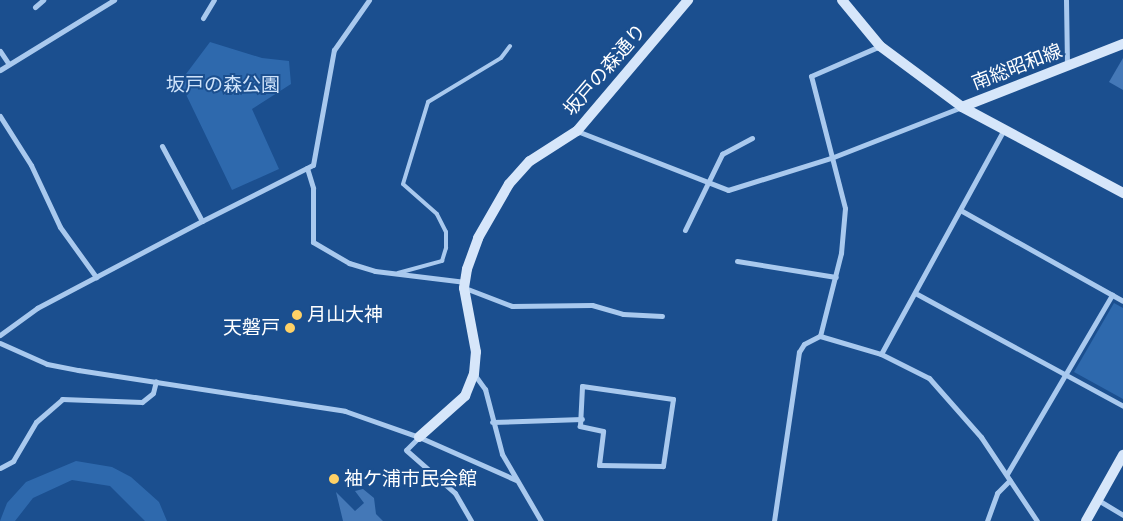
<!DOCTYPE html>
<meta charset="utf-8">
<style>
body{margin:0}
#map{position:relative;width:1123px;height:521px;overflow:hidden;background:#1b4f8f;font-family:"Space Grotesk","Noto Sans JP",sans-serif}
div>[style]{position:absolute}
.green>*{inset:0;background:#2e69ad}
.building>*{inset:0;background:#4478b7}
.lane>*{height:4px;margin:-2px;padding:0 2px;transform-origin:2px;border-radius:2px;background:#a9c9ee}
.street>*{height:5px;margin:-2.5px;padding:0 2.5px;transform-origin:2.5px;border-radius:2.5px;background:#a9c9ee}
.secondary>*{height:10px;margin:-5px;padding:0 5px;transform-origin:5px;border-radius:5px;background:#d6e6fa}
.dots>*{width:14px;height:14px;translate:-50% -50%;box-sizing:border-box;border:2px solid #1b4f8f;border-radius:50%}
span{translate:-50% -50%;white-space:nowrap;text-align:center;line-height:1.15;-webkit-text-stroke:4px #1b4f8f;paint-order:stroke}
.street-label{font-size:19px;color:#fff}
.park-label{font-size:19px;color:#cfe3fa}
.poi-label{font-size:19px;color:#fff}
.left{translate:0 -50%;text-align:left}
.right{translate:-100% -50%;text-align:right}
</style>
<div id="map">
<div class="green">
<div style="clip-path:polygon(210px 42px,262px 58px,289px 61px,291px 84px,252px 109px,279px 169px,232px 190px,180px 82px)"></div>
<div style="clip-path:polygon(1114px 303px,1123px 308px,1123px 399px,1074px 372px)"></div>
<div style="clip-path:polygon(76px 461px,112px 467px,131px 477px,159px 502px,167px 521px,145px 521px,110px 486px,72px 480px,33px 498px,15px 521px,0 521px,7px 503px,26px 482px)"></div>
</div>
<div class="building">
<div style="clip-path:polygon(1123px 58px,1123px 90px,1109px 82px)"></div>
<div style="clip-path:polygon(363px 489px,374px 498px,376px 514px,383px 521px,343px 521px,336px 492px,355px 511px,364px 503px,355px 491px)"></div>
</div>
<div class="lane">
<div style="left:398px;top:273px;width:46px;rotate:-15.3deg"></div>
<div style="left:442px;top:261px;width:14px;rotate:-73deg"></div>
<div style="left:446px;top:248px;width:16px;rotate:-90deg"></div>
<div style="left:446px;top:232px;width:20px;rotate:-117deg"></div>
<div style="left:437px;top:214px;width:45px;rotate:-138.6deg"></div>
<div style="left:403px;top:184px;width:86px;rotate:-73deg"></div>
<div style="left:428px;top:102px;width:85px;rotate:-31.1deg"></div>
<div style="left:501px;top:58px;width:15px;rotate:-53deg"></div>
</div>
<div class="street">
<div style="left:1066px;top:0;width:67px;rotate:89.1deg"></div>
<div style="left:35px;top:7px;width:11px;rotate:-41deg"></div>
<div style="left:203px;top:18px;width:21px;rotate:-59deg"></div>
<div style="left:0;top:51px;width:14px;rotate:56deg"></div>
<div style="left:0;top:70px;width:134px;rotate:-31.6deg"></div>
<div style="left:0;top:116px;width:58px;rotate:57.7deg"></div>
<div style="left:31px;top:165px;width:68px;rotate:64.9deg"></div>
<div style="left:60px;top:227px;width:62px;rotate:54.2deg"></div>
<div style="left:577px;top:131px;width:162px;rotate:21.3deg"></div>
<div style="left:728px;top:190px;width:108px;rotate:-17.3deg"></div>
<div style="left:831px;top:158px;width:141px;rotate:-21.3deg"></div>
<div style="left:307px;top:168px;width:21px;rotate:73deg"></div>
<div style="left:313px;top:188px;width:54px;rotate:90deg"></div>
<div style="left:313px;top:242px;width:42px;rotate:30.3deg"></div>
<div style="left:349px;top:263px;width:27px;rotate:17deg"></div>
<div style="left:375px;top:271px;width:91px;rotate:7deg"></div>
<div style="left:962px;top:211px;width:184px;rotate:29.2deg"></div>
<div style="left:202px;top:221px;width:124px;rotate:-26.8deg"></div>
<div style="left:313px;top:165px;width:117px;rotate:-79.7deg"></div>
<div style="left:334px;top:50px;width:61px;rotate:-55deg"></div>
<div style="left:685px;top:230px;width:85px;rotate:-64deg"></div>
<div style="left:722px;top:154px;width:34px;rotate:-28deg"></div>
<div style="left:737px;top:261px;width:100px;rotate:9.2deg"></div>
<div style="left:465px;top:288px;width:50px;rotate:21deg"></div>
<div style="left:512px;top:306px;width:80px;rotate:-0.7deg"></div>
<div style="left:592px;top:305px;width:32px;rotate:16deg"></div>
<div style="left:623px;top:314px;width:39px;rotate:3deg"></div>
<div style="left:917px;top:294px;width:234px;rotate:28.5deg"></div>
<div style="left:0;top:335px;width:46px;rotate:-36.1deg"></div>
<div style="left:37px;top:308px;width:187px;rotate:-27.8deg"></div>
<div style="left:202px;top:221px;width:85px;rotate:-118.1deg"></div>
<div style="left:820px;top:336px;width:86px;rotate:-75.8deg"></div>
<div style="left:841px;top:253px;width:45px;rotate:-84.9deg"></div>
<div style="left:845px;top:208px;width:136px;rotate:-104.4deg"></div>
<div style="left:811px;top:76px;width:75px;rotate:-23.5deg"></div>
<div style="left:0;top:343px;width:51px;rotate:24.1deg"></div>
<div style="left:47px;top:364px;width:32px;rotate:11deg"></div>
<div style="left:78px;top:370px;width:270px;rotate:8.7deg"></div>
<div style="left:345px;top:411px;width:78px;rotate:19.4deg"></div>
<div style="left:419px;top:437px;width:106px;rotate:23.9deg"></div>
<div style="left:881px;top:354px;width:256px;rotate:-61.3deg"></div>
<div style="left:474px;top:374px;width:19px;rotate:54deg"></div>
<div style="left:485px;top:389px;width:67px;rotate:75.3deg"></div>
<div style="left:502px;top:454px;width:78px;rotate:59.8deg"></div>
<div style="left:582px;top:386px;width:92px;rotate:8.1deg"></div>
<div style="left:673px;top:399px;width:68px;rotate:98.5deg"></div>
<div style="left:663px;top:466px;width:64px;rotate:-179.1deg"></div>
<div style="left:599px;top:465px;width:34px;rotate:-83deg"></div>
<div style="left:603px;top:431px;width:24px;rotate:-168deg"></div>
<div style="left:580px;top:426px;width:40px;rotate:-87.1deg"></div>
<div style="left:492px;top:422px;width:90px;rotate:-1.9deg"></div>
<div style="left:419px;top:437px;width:18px;rotate:135deg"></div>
<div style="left:406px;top:450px;width:65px;rotate:41.3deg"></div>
<div style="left:455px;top:493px;width:32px;rotate:60deg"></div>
<div style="left:0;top:468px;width:15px;rotate:-28deg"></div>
<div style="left:13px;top:461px;width:45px;rotate:-59.5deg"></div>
<div style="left:36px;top:422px;width:35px;rotate:-41deg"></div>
<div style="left:62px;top:399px;width:80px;rotate:2.1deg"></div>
<div style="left:142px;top:402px;width:14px;rotate:-39deg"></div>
<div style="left:153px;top:393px;width:12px;rotate:-76deg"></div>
<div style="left:1007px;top:474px;width:208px;rotate:-59.6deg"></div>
<div style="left:1098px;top:500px;width:29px;rotate:31deg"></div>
<div style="left:774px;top:521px;width:171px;rotate:-81.6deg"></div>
<div style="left:799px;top:352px;width:9px;rotate:-58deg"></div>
<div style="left:804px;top:344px;width:18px;rotate:-27deg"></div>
<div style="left:820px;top:336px;width:64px;rotate:16.4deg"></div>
<div style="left:881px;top:354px;width:54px;rotate:26.6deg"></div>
<div style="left:929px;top:378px;width:79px;rotate:48.6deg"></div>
<div style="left:981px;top:437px;width:101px;rotate:56.3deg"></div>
<div style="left:987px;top:521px;width:30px;rotate:-70deg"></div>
<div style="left:997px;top:493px;width:18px;rotate:-45deg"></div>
</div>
<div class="secondary">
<div style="left:842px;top:0;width:60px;rotate:50.4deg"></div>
<div style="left:880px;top:46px;width:102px;rotate:36.6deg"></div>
<div style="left:962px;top:107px;width:183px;rotate:28.1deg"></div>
<div style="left:962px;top:107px;width:173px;rotate:-21.4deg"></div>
<div style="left:419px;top:437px;width:62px;rotate:-41.7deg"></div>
<div style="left:465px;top:396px;width:24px;rotate:-68deg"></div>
<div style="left:474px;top:374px;width:22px;rotate:-85deg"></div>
<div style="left:476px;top:352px;width:65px;rotate:-100.6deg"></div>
<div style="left:464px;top:288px;width:19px;rotate:-81deg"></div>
<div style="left:467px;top:269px;width:33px;rotate:-70deg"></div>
<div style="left:478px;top:238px;width:62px;rotate:-60.1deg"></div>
<div style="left:509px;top:184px;width:31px;rotate:-48deg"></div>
<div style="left:530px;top:161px;width:56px;rotate:-32.6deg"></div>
<div style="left:577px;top:131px;width:172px;rotate:-49.7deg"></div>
<div style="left:1086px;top:521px;width:76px;rotate:-60.7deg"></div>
</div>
<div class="dots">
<div style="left:297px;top:315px;background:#ffd166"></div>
<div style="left:290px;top:328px;background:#ffd166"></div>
<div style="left:334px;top:479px;background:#ffd166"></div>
</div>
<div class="street-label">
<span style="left:1017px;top:67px;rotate:-21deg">南総昭和線</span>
<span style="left:605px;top:70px;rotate:-49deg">坂戸の森通り</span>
</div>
<div class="park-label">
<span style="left:223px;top:85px">坂戸の森公園</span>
</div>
<div class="poi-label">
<span class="left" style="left:307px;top:315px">月山大神</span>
<span class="right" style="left:280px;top:328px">天磐戸</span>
<span class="left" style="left:344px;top:479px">袖ケ浦市民会館</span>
</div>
</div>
